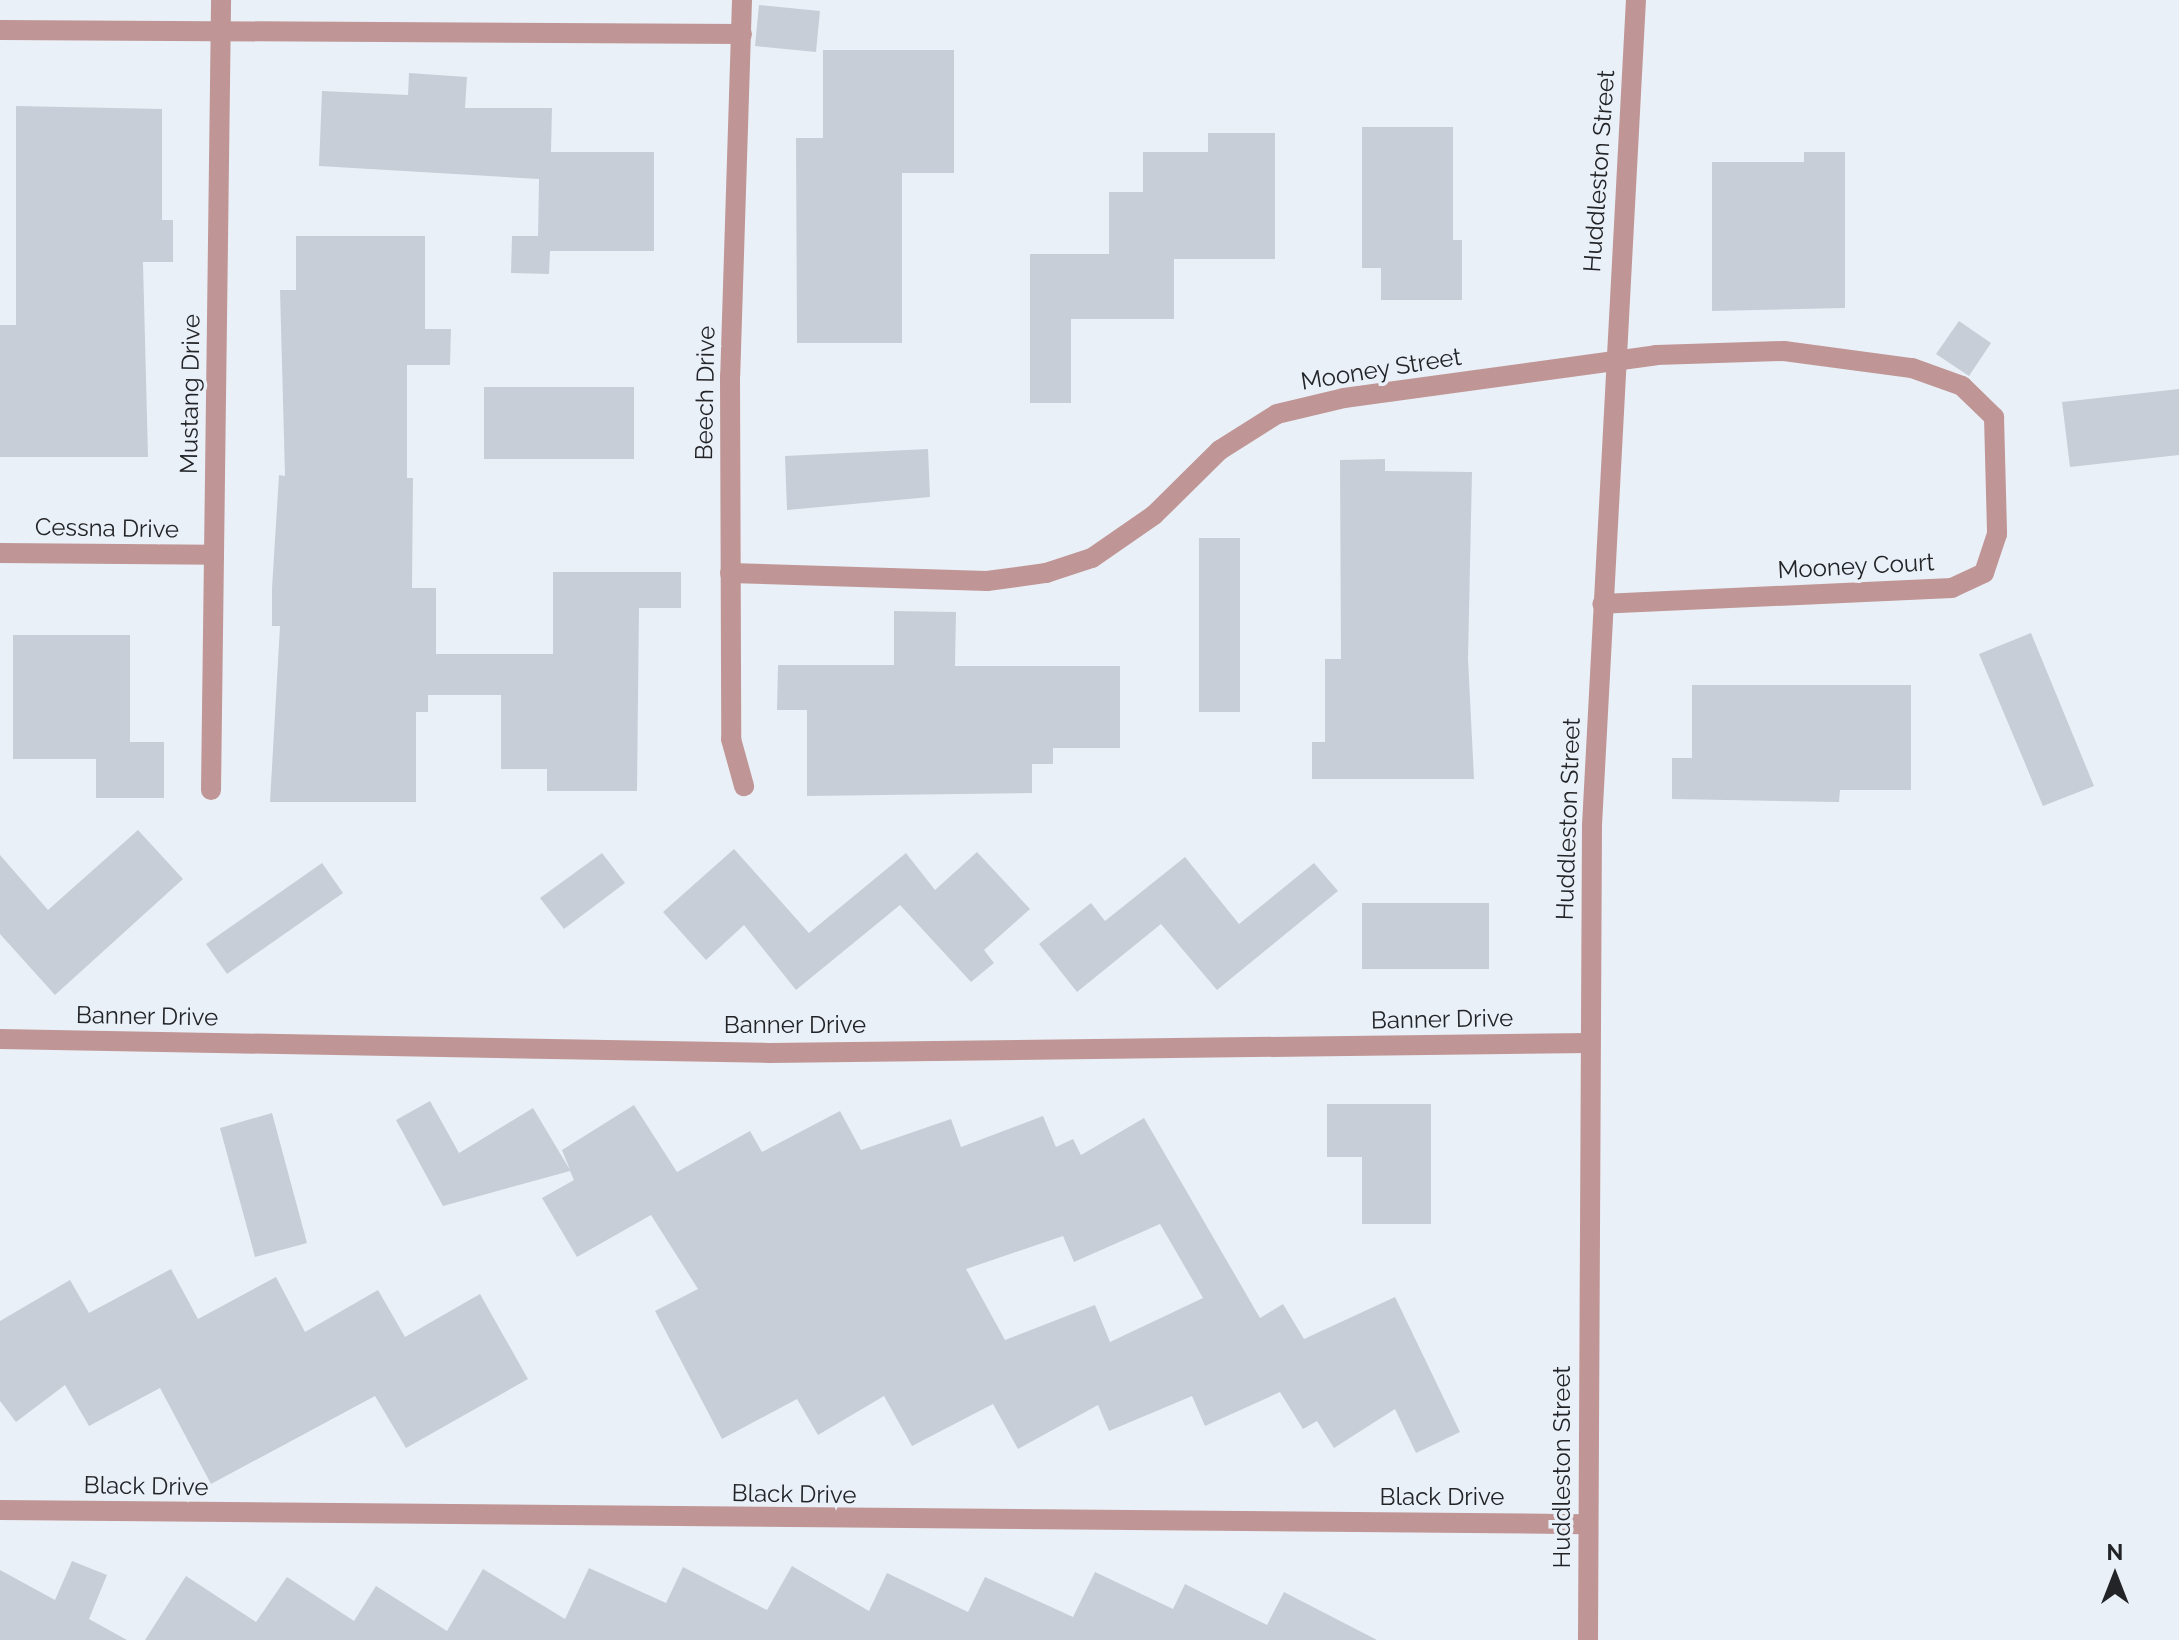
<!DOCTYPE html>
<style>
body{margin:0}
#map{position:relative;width:2179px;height:1640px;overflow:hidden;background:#eaf0f8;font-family:Raleway,sans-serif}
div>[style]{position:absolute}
.building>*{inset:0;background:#c8ced7}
.minor>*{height:20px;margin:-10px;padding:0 10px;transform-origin:10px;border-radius:10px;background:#bf9695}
span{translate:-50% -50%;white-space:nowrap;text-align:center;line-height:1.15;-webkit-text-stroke:7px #eaf0f8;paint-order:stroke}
.street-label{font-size:24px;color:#222427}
.north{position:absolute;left:2075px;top:1536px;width:80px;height:80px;-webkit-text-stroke:6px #eaf0f8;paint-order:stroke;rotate:0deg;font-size:22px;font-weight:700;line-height:32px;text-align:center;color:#222427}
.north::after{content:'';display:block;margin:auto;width:28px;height:36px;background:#222427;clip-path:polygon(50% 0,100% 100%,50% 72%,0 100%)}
</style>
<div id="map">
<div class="building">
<div style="clip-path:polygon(759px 5px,820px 11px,816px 52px,755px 46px)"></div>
<div style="clip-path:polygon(823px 50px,954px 50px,954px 173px,902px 173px,902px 343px,797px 343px,796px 138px,823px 138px)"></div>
<div style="clip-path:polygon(409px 73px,467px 77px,465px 108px,552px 108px,551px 152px,654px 152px,654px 251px,550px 251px,549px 274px,511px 273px,512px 236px,538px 236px,539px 179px,319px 166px,322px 91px,408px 95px)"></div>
<div style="clip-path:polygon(16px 106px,162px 109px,162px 220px,173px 220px,173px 262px,143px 262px,148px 457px,0 457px,0 325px,16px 325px)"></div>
<div style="clip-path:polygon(1362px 127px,1453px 127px,1453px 240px,1462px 240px,1462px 300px,1381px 300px,1381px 268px,1362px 268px)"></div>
<div style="clip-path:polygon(1208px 133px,1275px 133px,1275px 259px,1174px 259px,1174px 319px,1071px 319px,1071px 403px,1030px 403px,1030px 254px,1109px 254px,1109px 192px,1143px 192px,1143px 152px,1208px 152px)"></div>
<div style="clip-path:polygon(1804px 152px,1845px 152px,1845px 308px,1712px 311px,1712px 162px,1804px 162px)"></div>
<div style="clip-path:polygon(296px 236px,425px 236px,425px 329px,451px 329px,450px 365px,407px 365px,407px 478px,413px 478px,412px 588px,436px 588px,436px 654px,553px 654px,553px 572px,681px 572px,681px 608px,639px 608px,637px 791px,547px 791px,547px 769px,501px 769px,501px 695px,428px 695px,428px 712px,416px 712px,416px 802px,270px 802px,280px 626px,272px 626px,272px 588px,279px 475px,285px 476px,280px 290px,296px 290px)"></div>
<div style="clip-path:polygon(1959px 321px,1991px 343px,1969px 376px,1936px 354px)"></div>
<div style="clip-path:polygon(484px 387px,634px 387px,634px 459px,484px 459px)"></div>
<div style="clip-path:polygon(2179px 389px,2179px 455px,2070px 467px,2062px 402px)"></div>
<div style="clip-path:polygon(928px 449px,930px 497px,787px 510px,785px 456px)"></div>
<div style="clip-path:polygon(1385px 459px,1385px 471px,1472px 472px,1468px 659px,1474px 779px,1312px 779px,1312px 742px,1325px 742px,1325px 659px,1341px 659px,1340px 460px)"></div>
<div style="clip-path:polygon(1199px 538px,1240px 538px,1240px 712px,1199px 712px)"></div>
<div style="clip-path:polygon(894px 611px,956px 612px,955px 666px,1120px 666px,1120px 748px,1053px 748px,1053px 764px,1032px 764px,1032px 793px,807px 796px,807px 710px,777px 710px,778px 665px,894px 665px)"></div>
<div style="clip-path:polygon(2031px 633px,2094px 786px,2043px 806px,1979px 654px)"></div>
<div style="clip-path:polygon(13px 635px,130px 635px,130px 742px,164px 742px,164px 798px,96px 798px,96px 759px,13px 759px)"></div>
<div style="clip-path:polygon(1692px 685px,1911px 685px,1911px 790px,1840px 790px,1839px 802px,1672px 799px,1672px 758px,1692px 758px)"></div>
<div style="clip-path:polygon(138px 830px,183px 879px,55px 995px,0 934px,0 855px,48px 910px)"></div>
<div style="clip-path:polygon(734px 849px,809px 933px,906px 853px,935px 890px,977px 852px,1030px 909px,984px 950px,994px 963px,971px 982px,900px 905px,796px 990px,744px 925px,706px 960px,663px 912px)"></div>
<div style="clip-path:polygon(602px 853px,625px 883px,564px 929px,540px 898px)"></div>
<div style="clip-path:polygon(1185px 857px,1239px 924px,1314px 863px,1338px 891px,1217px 990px,1161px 924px,1077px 992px,1039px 944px,1091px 903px,1105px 921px)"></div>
<div style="clip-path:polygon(322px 863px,343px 893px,227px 974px,206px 944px)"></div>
<div style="clip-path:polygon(1362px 903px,1489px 903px,1489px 969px,1362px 969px)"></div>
<div style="clip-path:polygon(evenodd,430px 1101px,459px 1153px,533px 1108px,570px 1170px,562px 1150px,634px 1105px,677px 1172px,750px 1131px,762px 1152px,840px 1111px,861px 1150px,951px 1119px,961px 1147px,1043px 1116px,1056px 1147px,1073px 1139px,1081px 1155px,1144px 1118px,1260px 1318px,1283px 1304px,1304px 1339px,1395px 1297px,1460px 1432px,1416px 1453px,1395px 1409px,1334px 1448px,1317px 1421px,1303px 1429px,1280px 1392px,1205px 1426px,1192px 1396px,1109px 1431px,1098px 1405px,1018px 1449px,993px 1404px,912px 1446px,884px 1396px,818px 1435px,797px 1399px,722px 1439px,655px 1311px,698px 1289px,651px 1215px,577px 1257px,542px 1198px,574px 1180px,570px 1171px,443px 1206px,396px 1120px,430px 1101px,1160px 1224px,1203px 1298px,1110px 1342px,1095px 1305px,1005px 1340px,966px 1269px,1063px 1236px,1074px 1262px,1160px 1224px)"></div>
<div style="clip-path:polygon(1327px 1104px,1431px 1104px,1431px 1224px,1362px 1224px,1362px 1157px,1327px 1157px)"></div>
<div style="clip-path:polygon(272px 1113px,307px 1243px,255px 1257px,220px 1128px)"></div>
<div style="clip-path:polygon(171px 1269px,198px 1319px,276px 1277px,305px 1332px,378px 1290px,405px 1337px,480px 1294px,528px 1379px,406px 1448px,375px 1396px,211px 1484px,160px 1388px,89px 1426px,65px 1385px,16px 1422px,0 1401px,0 1321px,70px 1280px,89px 1313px)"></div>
<div style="clip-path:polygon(72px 1561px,107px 1575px,89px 1619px,127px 1640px,0 1640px,0 1570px,55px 1600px)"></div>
<div style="clip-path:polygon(792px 1566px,869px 1611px,887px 1573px,968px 1612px,985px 1577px,1073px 1617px,1095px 1572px,1173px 1609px,1185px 1584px,1267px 1625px,1284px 1592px,1377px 1640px,145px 1640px,186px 1576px,256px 1622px,287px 1577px,354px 1621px,376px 1586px,447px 1631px,483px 1569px,565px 1619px,589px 1568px,666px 1603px,683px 1567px,767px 1610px)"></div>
</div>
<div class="minor">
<div style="left:742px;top:0;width:376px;rotate:91.8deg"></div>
<div style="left:730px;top:376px;width:363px;rotate:89.8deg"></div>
<div style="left:731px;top:739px;width:49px;rotate:74.5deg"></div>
<div style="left:0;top:30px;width:742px;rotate:0.31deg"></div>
<div style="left:0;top:553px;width:214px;rotate:0.5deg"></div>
<div style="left:730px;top:573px;width:257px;rotate:1.8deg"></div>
<div style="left:987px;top:581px;width:60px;rotate:-7.7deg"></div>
<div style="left:1046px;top:573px;width:48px;rotate:-18.1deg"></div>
<div style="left:1092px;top:558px;width:75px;rotate:-34.7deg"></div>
<div style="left:1154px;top:515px;width:93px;rotate:-44.6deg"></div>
<div style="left:1220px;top:450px;width:67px;rotate:-32.3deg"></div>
<div style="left:1277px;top:414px;width:69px;rotate:-13.4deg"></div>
<div style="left:1344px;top:398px;width:315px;rotate:-7.8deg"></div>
<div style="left:1656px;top:355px;width:128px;rotate:-1.8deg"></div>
<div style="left:1784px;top:351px;width:129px;rotate:7.6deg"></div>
<div style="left:1912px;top:368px;width:53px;rotate:19.8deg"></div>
<div style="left:1962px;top:386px;width:45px;rotate:44.1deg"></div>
<div style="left:1994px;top:417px;width:117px;rotate:88.5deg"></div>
<div style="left:1997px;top:534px;width:41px;rotate:108.4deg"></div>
<div style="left:1984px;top:573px;width:35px;rotate:155deg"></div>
<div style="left:1952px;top:588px;width:350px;rotate:177.4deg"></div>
<div style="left:211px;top:790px;width:790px;rotate:-89.27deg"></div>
<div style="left:0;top:1039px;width:769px;rotate:1.04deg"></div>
<div style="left:769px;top:1053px;width:820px;rotate:-0.7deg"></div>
<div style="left:0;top:1510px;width:1588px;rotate:0.51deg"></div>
<div style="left:1588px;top:1640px;width:815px;rotate:-89.72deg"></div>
<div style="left:1592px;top:825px;width:826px;rotate:-86.95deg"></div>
</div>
<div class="street-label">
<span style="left:1599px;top:171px;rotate:-86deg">Huddleston Street</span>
<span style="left:1381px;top:369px;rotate:-9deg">Mooney Street</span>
<span style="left:705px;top:393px;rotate:-89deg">Beech Drive</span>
<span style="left:190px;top:394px;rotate:-89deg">Mustang Drive</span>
<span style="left:107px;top:528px;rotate:1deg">Cessna Drive</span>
<span style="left:1856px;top:566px;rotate:-3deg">Mooney Court</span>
<span style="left:1568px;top:819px;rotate:-88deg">Huddleston Street</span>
<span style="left:147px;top:1016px;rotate:1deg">Banner Drive</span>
<span style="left:1442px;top:1019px;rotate:-1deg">Banner Drive</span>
<span style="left:795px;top:1025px">Banner Drive</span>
<span style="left:1562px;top:1467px;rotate:-90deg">Huddleston Street</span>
<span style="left:146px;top:1486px;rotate:1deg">Black Drive</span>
<span style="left:794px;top:1494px;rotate:1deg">Black Drive</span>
<span style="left:1442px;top:1497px">Black Drive</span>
</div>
<div class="north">N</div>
</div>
